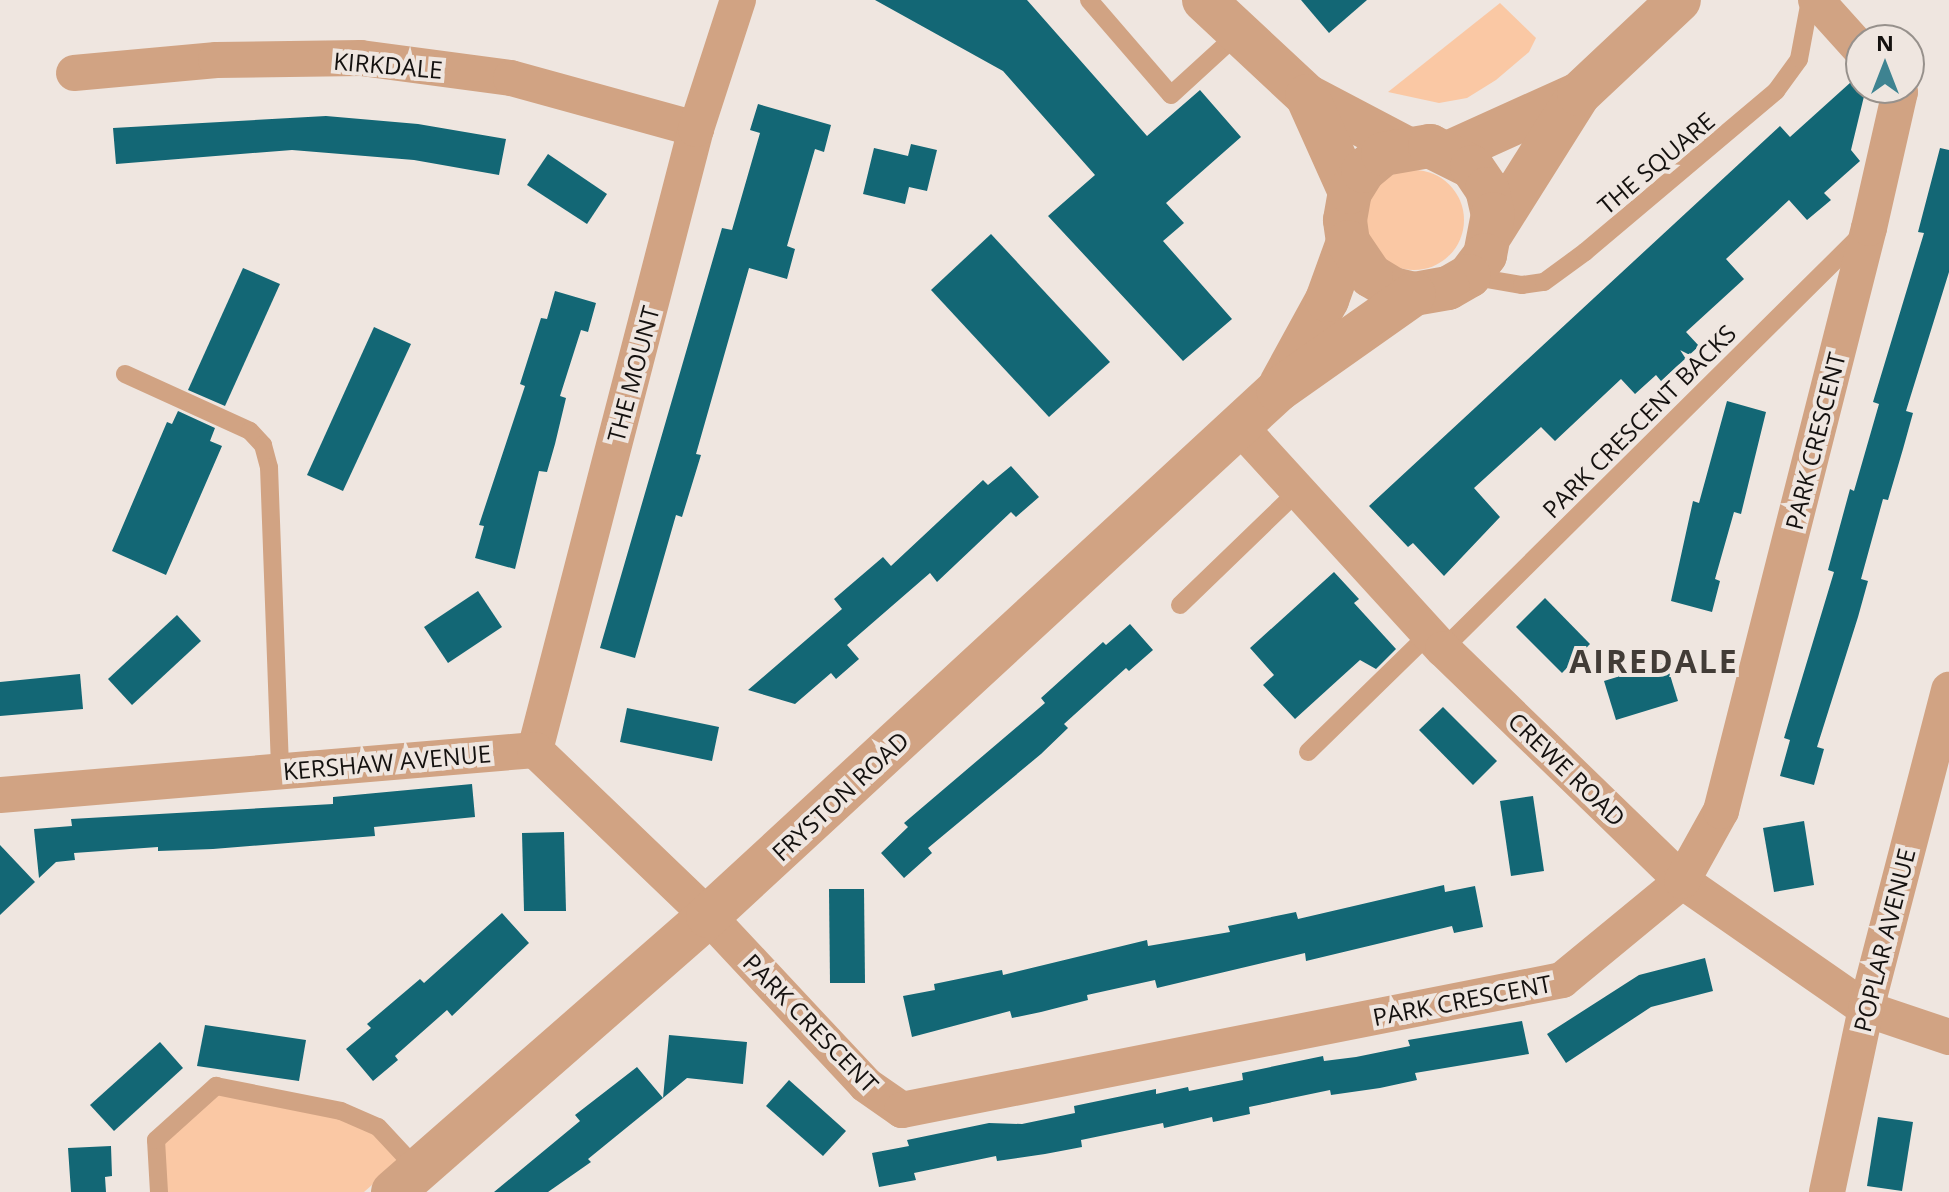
<!DOCTYPE html>
<style>
body{margin:0}
#map{position:relative;width:1949px;height:1192px;overflow:hidden;background:#efe6e0;font-family:"Open Sans",sans-serif}
div>[style]{position:absolute}
.green>*{inset:0;background:#fac8a4}
.round{border-radius:50%}
.building>*{inset:0;background:#136775}
.service>*{height:18px;margin:-9px;padding:0 9px;transform-origin:9px;border-radius:9px;background:#d1a383}
.minor>*{height:36px;margin:-18px;padding:0 18px;transform-origin:18px;border-radius:18px;background:#d1a383}
.tertiary>*{height:44px;margin:-22px;padding:0 22px;transform-origin:22px;border-radius:22px;background:#d1a383}
span{translate:-50% -50%;white-space:nowrap;text-align:center;line-height:1.15;-webkit-text-stroke:8px #efe6e0;paint-order:stroke}
.street-label{font-size:24px;color:#14110f}
.district-label{font-size:32px;color:#423c37;font-weight:700;letter-spacing:2px}
.north{position:absolute;left:1845px;top:24px;width:80px;height:80px;box-sizing:border-box;background:#efe6e0;border:2px solid #97918c;border-radius:50%;rotate:0deg;font-size:22px;font-weight:700;line-height:32px;text-align:center;color:#14110f}
.north::after{content:'';display:block;margin:auto;width:28px;height:36px;background:#3e8391;clip-path:polygon(50% 0,100% 100%,50% 72%,0 100%)}
</style>
<div id="map">
<div class="green">
<div style="clip-path:polygon(1500px 3px,1536px 38px,1529px 52px,1496px 80px,1467px 98px,1439px 103px,1388px 92px)"></div>
<div class="round" style="left:1364px;top:170px;width:100px;height:100px"></div>
<div style="clip-path:polygon(216px 1086px,341px 1111px,405px 1156px,364px 1192px,159px 1192px,156px 1140px)"></div>
</div>
<div class="building">
<div style="clip-path:polygon(875px 0,1027px 0,1147px 136px,1200px 90px,1241px 137px,1166px 203px,1184px 223px,1163px 241px,1232px 319px,1183px 361px,1048px 216px,1095px 175px,1003px 71px)"></div>
<div style="clip-path:polygon(1301px 0,1367px 0,1329px 33px)"></div>
<div style="clip-path:polygon(1861px 73px,1861px 88px,1866px 88px,1851px 150px,1860px 161px,1824px 193px,1831px 200px,1807px 220px,1789px 200px,1726px 259px,1744px 279px,1686px 332px,1699px 346px,1661px 381px,1656px 375px,1635px 394px,1621px 379px,1555px 441px,1541px 427px,1474px 488px,1500px 517px,1444px 576px,1413px 543px,1408px 547px,1369px 506px,1780px 126px,1790px 137px)"></div>
<div style="clip-path:polygon(758px 104px,831px 125px,824px 152px,815px 149px,787px 246px,795px 249px,787px 279px,749px 268px,696px 454px,701px 455px,682px 517px,676px 515px,635px 658px,600px 648px,722px 228px,732px 230px,760px 133px,750px 130px)"></div>
<div style="clip-path:polygon(326px 116px,418px 124px,506px 139px,499px 175px,414px 160px,292px 150px,116px 164px,113px 128px)"></div>
<div style="clip-path:polygon(911px 144px,937px 150px,927px 191px,909px 187px,905px 204px,863px 194px,874px 148px,908px 156px)"></div>
<div style="clip-path:polygon(1940px 148px,1949px 150px,1949px 272px,1906px 411px,1913px 413px,1903px 449px,1888px 500px,1883px 499px,1861px 579px,1868px 581px,1858px 617px,1817px 747px,1824px 749px,1814px 785px,1780px 776px,1790px 740px,1784px 738px,1834px 572px,1828px 570px,1850px 489px,1854px 491px,1879px 404px,1873px 402px,1924px 233px,1918px 232px)"></div>
<div style="clip-path:polygon(548px 154px,607px 194px,587px 224px,527px 185px)"></div>
<div style="clip-path:polygon(991px 234px,1110px 362px,1049px 417px,931px 290px)"></div>
<div style="clip-path:polygon(243px 268px,280px 284px,225px 406px,188px 390px)"></div>
<div style="clip-path:polygon(555px 291px,596px 303px,588px 332px,581px 330px,560px 396px,566px 398px,555px 444px,547px 472px,539px 471px,515px 569px,475px 558px,484px 526px,479px 525px,525px 386px,520px 384px,541px 318px,547px 319px)"></div>
<div style="clip-path:polygon(374px 327px,411px 344px,343px 491px,307px 475px)"></div>
<div style="clip-path:polygon(1727px 401px,1766px 412px,1741px 514px,1734px 512px,1715px 579px,1720px 581px,1712px 612px,1671px 601px,1693px 501px,1699px 503px)"></div>
<div style="clip-path:polygon(178px 411px,215px 428px,210px 441px,222px 446px,166px 575px,112px 551px,167px 422px,172px 424px)"></div>
<div style="clip-path:polygon(1011px 466px,1039px 497px,1016px 517px,1011px 512px,937px 582px,930px 573px,847px 645px,859px 659px,836px 679px,831px 673px,795px 704px,748px 690px,842px 609px,834px 599px,883px 557px,891px 566px,983px 480px,988px 485px)"></div>
<div style="clip-path:polygon(1334px 572px,1359px 599px,1354px 603px,1396px 649px,1376px 669px,1360px 660px,1295px 719px,1263px 685px,1274px 675px,1250px 648px)"></div>
<div style="clip-path:polygon(478px 591px,502px 627px,448px 663px,424px 627px)"></div>
<div style="clip-path:polygon(1545px 598px,1590px 644px,1562px 673px,1516px 627px)"></div>
<div style="clip-path:polygon(177px 615px,201px 641px,132px 705px,108px 679px)"></div>
<div style="clip-path:polygon(1130px 624px,1153px 650px,1129px 671px,1126px 668px,1064px 724px,1068px 728px,1041px 754px,928px 848px,932px 853px,904px 878px,881px 853px,908px 827px,904px 823px,1045px 703px,1041px 698px,1103px 642px,1106px 645px)"></div>
<div style="clip-path:polygon(1666px 662px,1678px 701px,1616px 720px,1604px 681px)"></div>
<div style="clip-path:polygon(80px 674px,83px 709px,0 716px,0 682px)"></div>
<div style="clip-path:polygon(1443px 707px,1497px 761px,1473px 785px,1419px 730px)"></div>
<div style="clip-path:polygon(627px 708px,719px 727px,712px 761px,620px 742px)"></div>
<div style="clip-path:polygon(472px 784px,475px 817px,374px 827px,375px 836px,213px 849px,158px 851px,158px 847px,74px 853px,75px 860px,56px 862px,39px 878px,34px 829px,72px 826px,71px 819px,333px 804px,333px 797px)"></div>
<div style="clip-path:polygon(1533px 796px,1544px 871px,1511px 876px,1500px 801px)"></div>
<div style="clip-path:polygon(1804px 821px,1814px 885px,1774px 892px,1763px 828px)"></div>
<div style="clip-path:polygon(564px 832px,566px 911px,524px 911px,522px 833px)"></div>
<div style="clip-path:polygon(0 845px,35px 882px,0 915px)"></div>
<div style="clip-path:polygon(1444px 885px,1445px 892px,1475px 886px,1483px 927px,1454px 933px,1452px 926px,1306px 961px,1305px 953px,1157px 988px,1155px 980px,1087px 995px,1088px 1000px,1041px 1012px,1012px 1018px,1010px 1011px,912px 1037px,903px 996px,935px 990px,934px 984px,1002px 970px,1003px 975px,1147px 940px,1148px 946px,1230px 932px,1228px 926px,1296px 912px,1298px 919px)"></div>
<div style="clip-path:polygon(829px 889px,864px 889px,865px 983px,830px 983px)"></div>
<div style="clip-path:polygon(502px 913px,529px 943px,452px 1016px,447px 1010px,395px 1056px,398px 1060px,373px 1081px,346px 1049px,371px 1028px,367px 1024px,420px 979px,424px 983px)"></div>
<div style="clip-path:polygon(1705px 958px,1713px 991px,1651px 1007px,1566px 1063px,1547px 1034px,1639px 975px)"></div>
<div style="clip-path:polygon(1522px 1021px,1529px 1054px,1415px 1073px,1417px 1080px,1380px 1088px,1331px 1095px,1330px 1090px,1249px 1107px,1250px 1114px,1213px 1122px,1212px 1117px,1164px 1128px,1163px 1123px,1081px 1140px,1082px 1147px,1045px 1154px,997px 1161px,996px 1156px,914px 1173px,916px 1180px,879px 1187px,872px 1153px,909px 1146px,907px 1140px,989px 1123px,1022px 1124px,1075px 1113px,1074px 1106px,1156px 1089px,1156px 1094px,1188px 1087px,1189px 1091px,1243px 1080px,1242px 1073px,1323px 1056px,1324px 1061px,1356px 1057px,1410px 1046px,1408px 1040px)"></div>
<div style="clip-path:polygon(205px 1025px,306px 1040px,299px 1081px,197px 1066px)"></div>
<div style="clip-path:polygon(669px 1035px,747px 1042px,743px 1084px,687px 1078px,663px 1098px)"></div>
<div style="clip-path:polygon(160px 1042px,183px 1068px,114px 1131px,90px 1105px)"></div>
<div style="clip-path:polygon(637px 1067px,663px 1098px,588px 1159px,591px 1162px,548px 1192px,494px 1192px,580px 1121px,575px 1115px)"></div>
<div style="clip-path:polygon(789px 1080px,846px 1131px,823px 1156px,766px 1106px)"></div>
<div style="clip-path:polygon(1878px 1117px,1913px 1122px,1902px 1191px,1867px 1186px)"></div>
<div style="clip-path:polygon(111px 1146px,112px 1176px,105px 1177px,106px 1192px,71px 1192px,68px 1148px)"></div>
</div>
<div class="service">
<div style="left:1089px;top:0;width:125px;rotate:49.2deg"></div>
<div style="left:1171px;top:95px;width:92px;rotate:-42.4deg"></div>
<div style="left:1469px;top:276px;width:54px;rotate:9.6deg"></div>
<div style="left:1522px;top:285px;width:22px;rotate:-8deg"></div>
<div style="left:1544px;top:282px;width:51px;rotate:-36.2deg"></div>
<div style="left:1585px;top:252px;width:250px;rotate:-40.1deg"></div>
<div style="left:1776px;top:91px;width:39px;rotate:-54deg"></div>
<div style="left:1799px;top:59px;width:60px;rotate:-79.4deg"></div>
<div style="left:125px;top:374px;width:137px;rotate:24.5deg"></div>
<div style="left:250px;top:431px;width:19px;rotate:47deg"></div>
<div style="left:263px;top:445px;width:23px;rotate:75deg"></div>
<div style="left:269px;top:467px;width:304px;rotate:87.9deg"></div>
<div style="left:1180px;top:605px;width:164px;rotate:-44deg"></div>
<div style="left:1443px;top:649px;width:588px;rotate:-44.72deg"></div>
<div style="left:1308px;top:752px;width:169px;rotate:-44.3deg"></div>
<div style="left:159px;top:1192px;width:52px;rotate:-93.3deg"></div>
<div style="left:156px;top:1140px;width:81px;rotate:-42deg"></div>
<div style="left:216px;top:1086px;width:127px;rotate:11.3deg"></div>
<div style="left:341px;top:1111px;width:40px;rotate:23.4deg"></div>
<div style="left:378px;top:1127px;width:59px;rotate:47.1deg"></div>
</div>
<div class="minor">
<div style="left:1816px;top:0;width:67px;rotate:48deg"></div>
<div style="left:74px;top:73px;width:143px;rotate:-5.2deg"></div>
<div style="left:216px;top:60px;width:145px;rotate:-0.8deg"></div>
<div style="left:361px;top:58px;width:151px;rotate:7.6deg"></div>
<div style="left:511px;top:78px;width:192px;rotate:15.4deg"></div>
<div style="left:1240px;top:427px;width:301px;rotate:47.6deg"></div>
<div style="left:1443px;top:649px;width:333px;rotate:44.1deg"></div>
<div style="left:1682px;top:881px;width:224px;rotate:34.8deg"></div>
<div style="left:1866px;top:1009px;width:88px;rotate:18.6deg"></div>
<div style="left:535px;top:750px;width:642px;rotate:-75.47deg"></div>
<div style="left:696px;top:129px;width:136px;rotate:-72deg"></div>
<div style="left:0;top:795px;width:537px;rotate:-4.81deg"></div>
<div style="left:535px;top:750px;width:240px;rotate:43.8deg"></div>
<div style="left:708px;top:916px;width:231px;rotate:46.9deg"></div>
<div style="left:866px;top:1085px;width:44px;rotate:34.8deg"></div>
<div style="left:902px;top:1110px;width:673px;rotate:-11.14deg"></div>
<div style="left:1562px;top:980px;width:156px;rotate:-39.5deg"></div>
<div style="left:1682px;top:881px;width:80px;rotate:-60.9deg"></div>
<div style="left:1721px;top:811px;width:601px;rotate:-75.76deg"></div>
<div style="left:1869px;top:228px;width:139px;rotate:-77.2deg"></div>
<div style="left:1900px;top:92px;width:5px;rotate:-127deg"></div>
<div style="left:1827px;top:1192px;width:187px;rotate:-78deg"></div>
<div style="left:1866px;top:1009px;width:330px;rotate:-75.4deg"></div>
</div>
<div class="tertiary">
<div style="left:1204px;top:0;width:141px;rotate:43deg"></div>
<div style="left:1307px;top:96px;width:110px;rotate:27.7deg"></div>
<div style="left:1307px;top:96px;width:105px;rotate:65.9deg"></div>
<div style="left:1450px;top:152px;width:138px;rotate:-24.3deg"></div>
<div style="left:1492px;top:232px;width:163px;rotate:-57.8deg"></div>
<div style="left:1579px;top:94px;width:137px;rotate:-43.2deg"></div>
<div style="left:1281px;top:384px;width:96px;rotate:-61.3deg"></div>
<div style="left:1327px;top:300px;width:62px;rotate:-70.1deg"></div>
<div style="left:1348px;top:242px;width:22px;rotate:-98deg"></div>
<div style="left:1345px;top:220px;width:28px;rotate:-80deg"></div>
<div style="left:1350px;top:192px;width:25px;rotate:-58deg"></div>
<div style="left:1363px;top:171px;width:26px;rotate:-40deg"></div>
<div style="left:1383px;top:154px;width:48px;rotate:-9.7deg"></div>
<div style="left:1430px;top:146px;width:47px;rotate:26.6deg"></div>
<div style="left:1472px;top:167px;width:27px;rotate:56deg"></div>
<div style="left:1487px;top:189px;width:26px;rotate:77deg"></div>
<div style="left:1493px;top:214px;width:42px;rotate:101deg"></div>
<div style="left:1485px;top:255px;width:26px;rotate:127deg"></div>
<div style="left:1469px;top:276px;width:24px;rotate:150deg"></div>
<div style="left:1448px;top:288px;width:35px;rotate:170deg"></div>
<div style="left:1414px;top:294px;width:22px;rotate:-167deg"></div>
<div style="left:1393px;top:289px;width:26px;rotate:-149deg"></div>
<div style="left:1371px;top:276px;width:41px;rotate:-124.1deg"></div>
<div style="left:393px;top:1192px;width:419px;rotate:-41.2deg"></div>
<div style="left:708px;top:916px;width:776px;rotate:-42.7deg"></div>
<div style="left:1278px;top:390px;width:166px;rotate:-35.2deg"></div>
</div>
<div class="street-label">
<span style="left:388px;top:65px;rotate:5deg">KIRKDALE</span>
<span style="left:1656px;top:163px;rotate:-40deg">THE SQUARE</span>
<span style="left:633px;top:374px;rotate:-75deg">THE MOUNT</span>
<span style="left:1639px;top:421px;rotate:-45deg">PARK CRESCENT BACKS</span>
<span style="left:1815px;top:441px;rotate:-76deg">PARK CRESCENT</span>
<span style="left:387px;top:762px;rotate:-5deg">KERSHAW AVENUE</span>
<span style="left:1567px;top:769px;rotate:44deg">CREWE ROAD</span>
<span style="left:840px;top:796px;rotate:-43deg">FRYSTON ROAD</span>
<span style="left:1884px;top:940px;rotate:-76deg">POPLAR AVENUE</span>
<span style="left:1462px;top:1000px;rotate:-11deg">PARK CRESCENT</span>
<span style="left:811px;top:1023px;rotate:46deg">PARK CRESCENT</span>
</div>
<div class="district-label">
<span style="left:1654px;top:661px">AIREDALE</span>
</div>
<div class="north">N</div>
</div>
